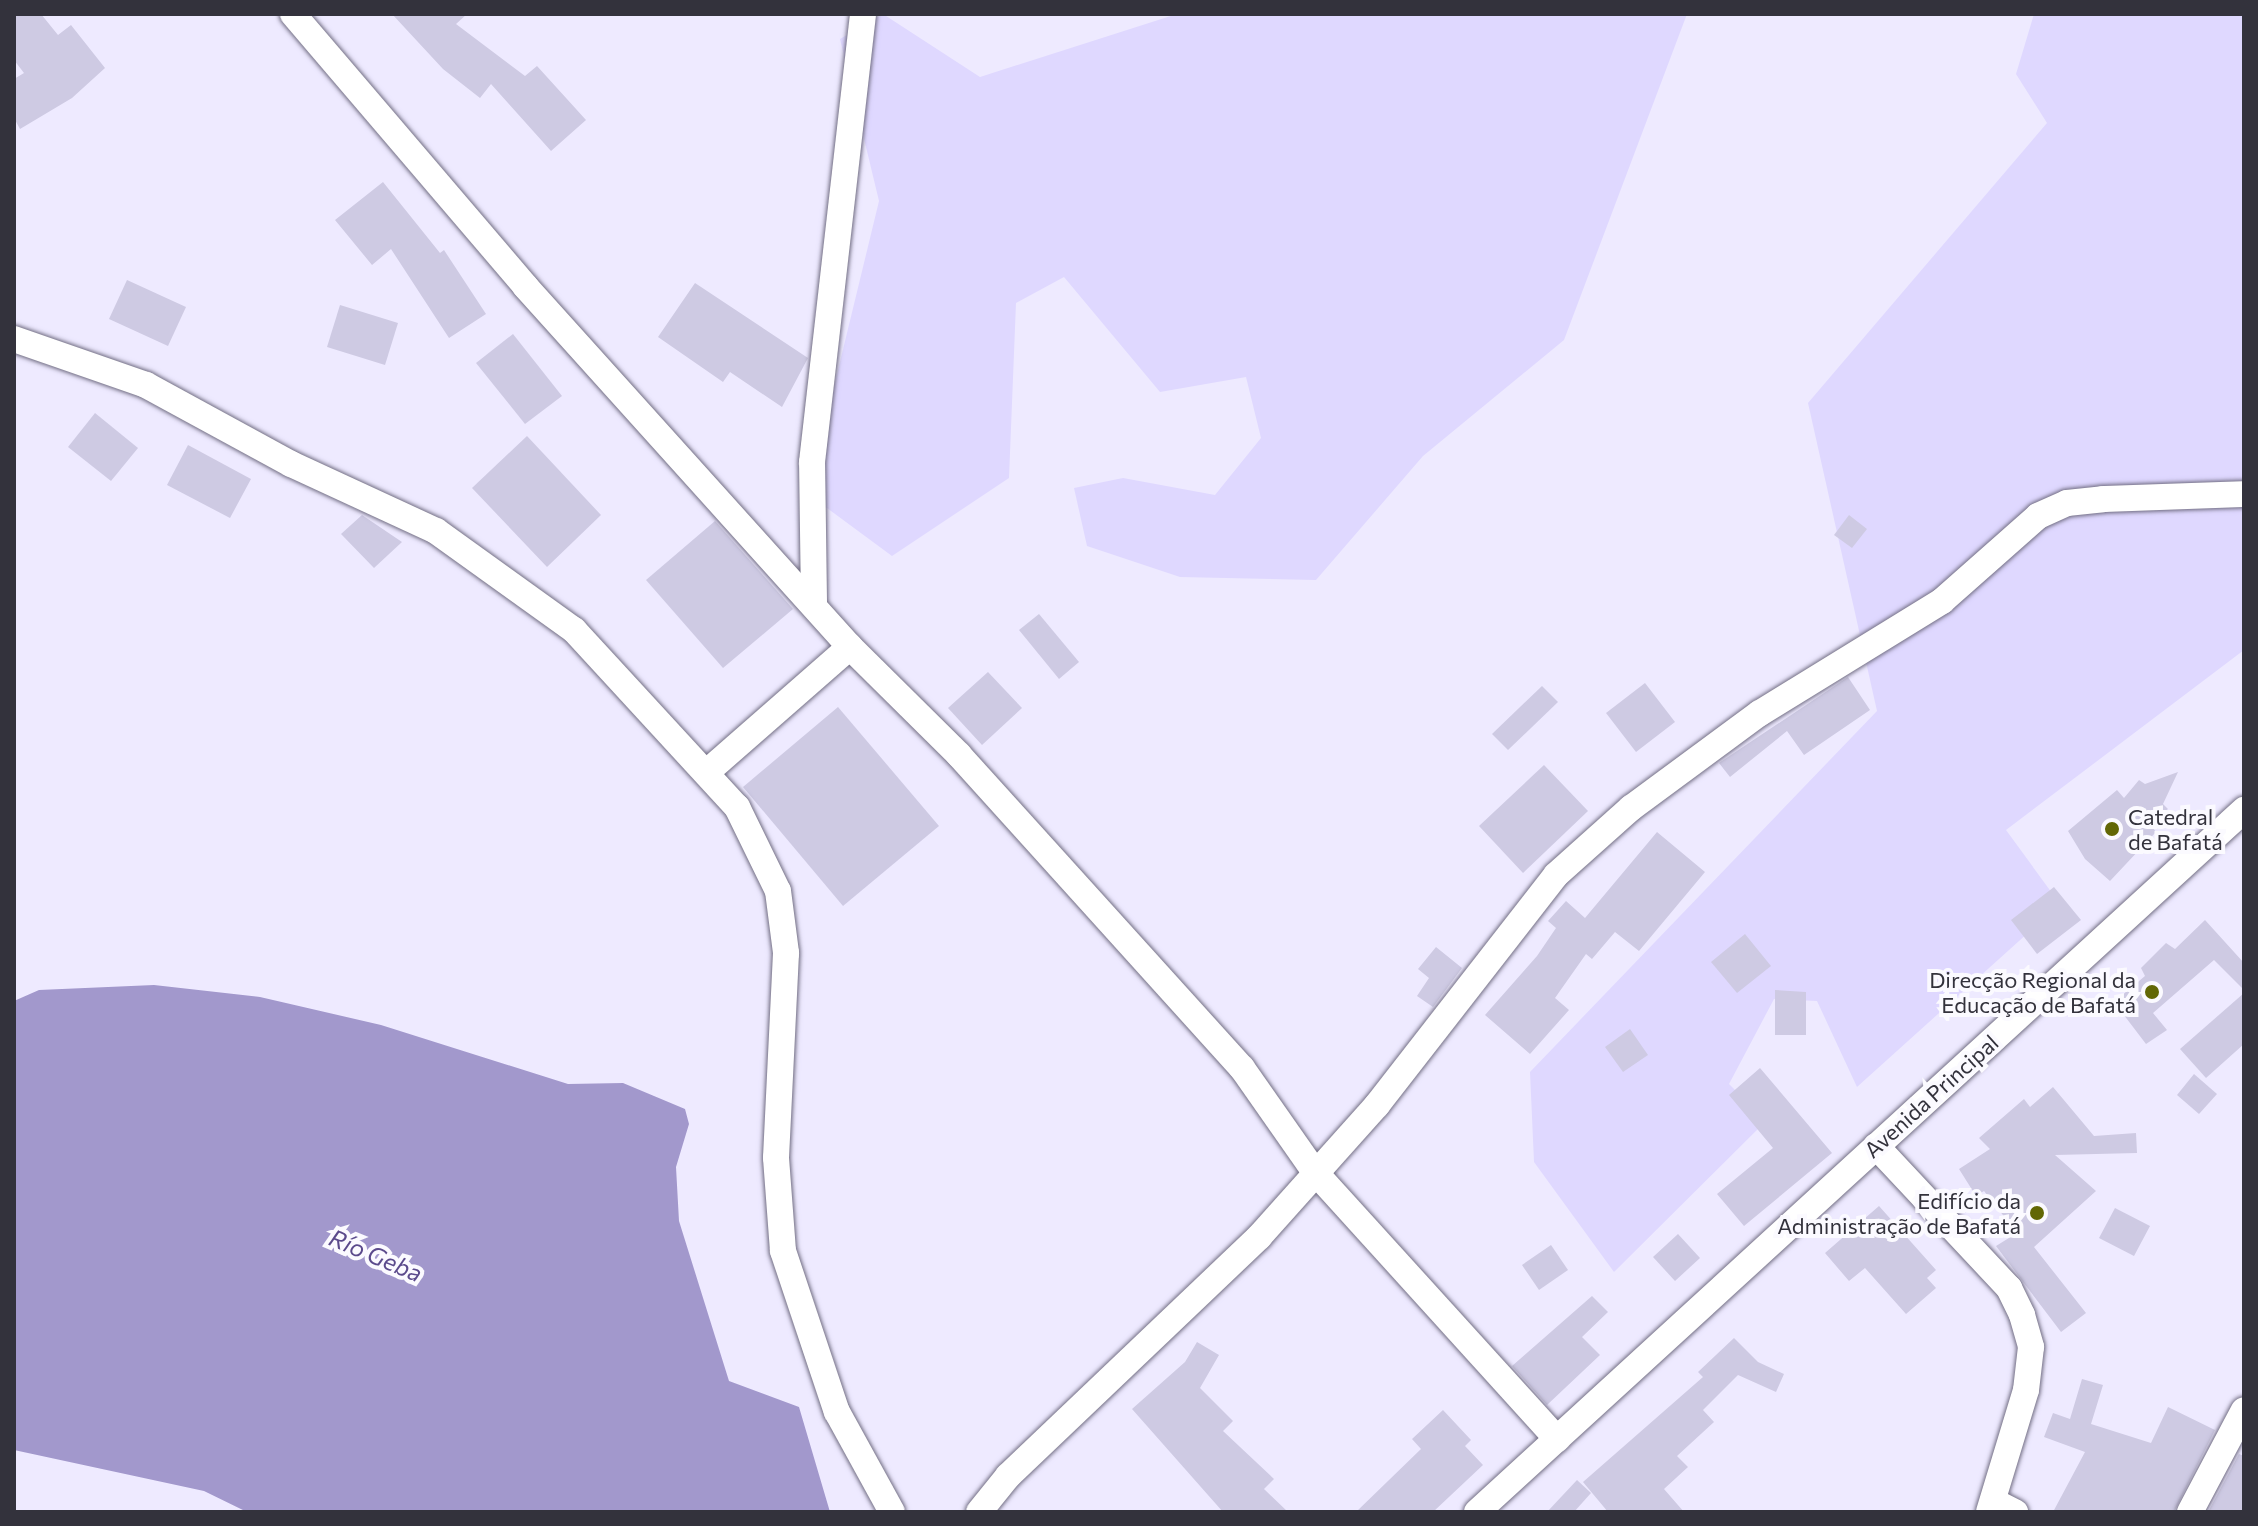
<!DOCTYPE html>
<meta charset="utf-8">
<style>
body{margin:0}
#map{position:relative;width:2258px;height:1526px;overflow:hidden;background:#eeeaff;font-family:Commissioner,sans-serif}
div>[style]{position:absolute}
.green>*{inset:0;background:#dfd8ff}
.water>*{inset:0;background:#a298cc}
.building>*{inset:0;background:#cecae3}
.roads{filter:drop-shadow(0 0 2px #726e84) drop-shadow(0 0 2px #726e84)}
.street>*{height:26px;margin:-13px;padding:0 13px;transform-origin:13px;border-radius:13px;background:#fff}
.dots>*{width:22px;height:22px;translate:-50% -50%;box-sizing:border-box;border:4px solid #fbfaff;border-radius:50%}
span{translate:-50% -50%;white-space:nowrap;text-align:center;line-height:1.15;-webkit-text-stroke:8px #fbfaff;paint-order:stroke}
.poi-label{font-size:22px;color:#33323c}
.left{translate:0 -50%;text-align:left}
.right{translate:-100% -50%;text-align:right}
.street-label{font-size:22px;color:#33323c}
.water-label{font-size:24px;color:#5b4a8c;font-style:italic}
.frame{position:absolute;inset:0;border:16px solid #33323c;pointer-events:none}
</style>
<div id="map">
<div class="green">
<div style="clip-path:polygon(883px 14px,980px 77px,1177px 14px,1687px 14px,1564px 340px,1423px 456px,1316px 580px,1180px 577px,1087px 546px,1074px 488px,1123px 478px,1215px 495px,1261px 438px,1246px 377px,1160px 392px,1064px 277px,1016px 303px,1009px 478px,892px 556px,808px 494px,879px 201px,840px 39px)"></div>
<div style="clip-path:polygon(2034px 14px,2244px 14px,2244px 650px,2006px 830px,2060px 904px,1857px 1087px,1817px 1001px,1774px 999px,1729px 1084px,1766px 1121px,1614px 1272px,1534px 1162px,1530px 1072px,1877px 711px,1808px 403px,2047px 123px,2016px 74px)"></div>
</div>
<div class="water">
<div style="clip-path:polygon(154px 985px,260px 997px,381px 1025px,568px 1084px,623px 1083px,685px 1109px,689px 1124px,676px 1167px,679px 1221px,729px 1381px,799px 1407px,830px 1512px,247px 1512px,204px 1491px,14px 1450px,14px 1001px,39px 990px)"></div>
</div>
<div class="building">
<div style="clip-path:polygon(14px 14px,41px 14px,58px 35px,71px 25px,105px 68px,72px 98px,20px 129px,14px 118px,14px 79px,24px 73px,14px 60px)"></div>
<div style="clip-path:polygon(392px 14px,467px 14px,456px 24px,525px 76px,537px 66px,586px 120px,551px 151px,491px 84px,480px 98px,443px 69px)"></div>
<div style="clip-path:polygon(383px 182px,440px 253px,444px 250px,486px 314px,449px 338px,391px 249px,372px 265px,335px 220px)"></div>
<div style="clip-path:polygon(127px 280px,186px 307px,168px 346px,109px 319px)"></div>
<div style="clip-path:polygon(695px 283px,808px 358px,782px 407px,730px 372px,723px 382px,658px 337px)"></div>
<div style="clip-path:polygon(340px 305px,398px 323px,385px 365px,327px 347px)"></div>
<div style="clip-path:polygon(513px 334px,562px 396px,525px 424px,476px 363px)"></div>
<div style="clip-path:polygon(95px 413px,138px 448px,111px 481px,68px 447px)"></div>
<div style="clip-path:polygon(527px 436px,601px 515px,547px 567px,472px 488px)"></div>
<div style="clip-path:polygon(188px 445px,251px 479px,230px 518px,167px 485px)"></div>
<div style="clip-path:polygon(362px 515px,402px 542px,374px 568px,341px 534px)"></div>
<div style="clip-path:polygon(1849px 515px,1867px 529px,1852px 548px,1834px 535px)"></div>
<div style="clip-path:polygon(715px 521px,793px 609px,723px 668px,646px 580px)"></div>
<div style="clip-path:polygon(1039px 614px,1079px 662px,1059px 679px,1019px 630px)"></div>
<div style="clip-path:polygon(988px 672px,1022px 708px,982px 745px,948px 708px)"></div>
<div style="clip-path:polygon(1848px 677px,1870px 710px,1804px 755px,1787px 731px,1730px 777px,1719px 763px)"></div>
<div style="clip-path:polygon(1645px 683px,1675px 722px,1636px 752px,1606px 713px)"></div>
<div style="clip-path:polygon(1542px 686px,1558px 702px,1508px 750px,1492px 734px)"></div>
<div style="clip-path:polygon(838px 707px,939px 826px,843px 906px,743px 787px)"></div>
<div style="clip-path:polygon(1544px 765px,1588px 811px,1523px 873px,1479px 826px)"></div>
<div style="clip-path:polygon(2178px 772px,2163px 804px,2168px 809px,2150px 824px,2156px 832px,2110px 881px,2085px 859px,2068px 831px,2117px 790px,2124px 798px,2139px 780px,2145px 784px)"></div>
<div style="clip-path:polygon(1657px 832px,1705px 872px,1639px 951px,1615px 932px,1592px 959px,1586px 954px,1555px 998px,1569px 1010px,1530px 1054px,1485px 1015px,1537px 956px,1556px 928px,1548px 921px,1566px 901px,1585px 918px)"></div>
<div style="clip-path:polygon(2054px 887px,2081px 920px,2037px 954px,2011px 920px)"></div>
<div style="clip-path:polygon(2205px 920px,2244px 963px,2244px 990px,2214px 960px,2153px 1013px,2167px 1030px,2146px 1044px,2114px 1002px,2145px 976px,2141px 968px,2166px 943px,2175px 949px)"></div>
<div style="clip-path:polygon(1745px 934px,1771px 966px,1737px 993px,1711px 962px)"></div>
<div style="clip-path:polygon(1436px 947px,1462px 968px,1433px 1007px,1417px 996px,1429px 978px,1418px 969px)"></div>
<div style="clip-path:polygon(1775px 990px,1806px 992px,1806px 1035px,1775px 1035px)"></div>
<div style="clip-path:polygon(2244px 993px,2244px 1044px,2206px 1078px,2180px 1049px)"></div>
<div style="clip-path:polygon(1630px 1029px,1648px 1055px,1623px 1072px,1605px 1047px)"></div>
<div style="clip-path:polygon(1760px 1068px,1832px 1153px,1744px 1226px,1717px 1194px,1773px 1148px,1729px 1095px)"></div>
<div style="clip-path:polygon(2194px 1074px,2217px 1094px,2199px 1114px,2177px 1095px)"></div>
<div style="clip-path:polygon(2053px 1087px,2094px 1136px,2136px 1133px,2137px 1153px,2055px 1155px,2096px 1191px,2034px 1247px,2086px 1313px,2061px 1332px,1996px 1246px,2017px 1233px,1984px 1191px,1976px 1196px,1959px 1169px,1990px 1149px,1979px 1138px,2024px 1099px,2030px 1107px)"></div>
<div style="clip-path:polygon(1879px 1206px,1936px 1270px,1927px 1278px,1936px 1288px,1906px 1314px,1865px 1268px,1849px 1281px,1825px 1253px)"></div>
<div style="clip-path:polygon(2115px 1208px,2150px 1226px,2134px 1256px,2099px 1238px)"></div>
<div style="clip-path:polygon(1678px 1234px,1700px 1258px,1675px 1281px,1653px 1257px)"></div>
<div style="clip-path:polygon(1551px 1245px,1568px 1270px,1539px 1290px,1522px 1265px)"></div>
<div style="clip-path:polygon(1592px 1296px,1608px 1312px,1582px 1337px,1600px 1355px,1547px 1405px,1512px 1366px)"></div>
<div style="clip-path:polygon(1734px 1338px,1758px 1362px,1784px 1374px,1776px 1392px,1738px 1375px,1703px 1410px,1714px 1422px,1677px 1456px,1688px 1467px,1664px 1489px,1684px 1512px,1608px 1512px,1583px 1482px,1703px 1377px,1698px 1372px)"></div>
<div style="clip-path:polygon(1197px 1342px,1219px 1355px,1200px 1388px,1233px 1421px,1223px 1431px,1274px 1479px,1264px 1489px,1288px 1512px,1223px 1512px,1132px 1409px,1185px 1362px)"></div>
<div style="clip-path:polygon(2082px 1379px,2103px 1385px,2091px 1424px,2151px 1443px,2168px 1407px,2215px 1430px,2174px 1512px,2053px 1512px,2085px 1452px,2044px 1437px,2053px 1413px,2070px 1419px)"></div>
<div style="clip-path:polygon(1443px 1410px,1471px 1440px,1465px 1446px,1483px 1465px,1433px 1512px,1356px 1512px,1421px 1449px,1412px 1439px)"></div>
<div style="clip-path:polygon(2239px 1454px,2244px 1456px,2244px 1512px,2208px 1512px)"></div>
<div style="clip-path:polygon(1577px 1480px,1591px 1493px,1574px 1512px,1547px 1512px)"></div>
</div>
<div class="roads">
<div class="street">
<div style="left:293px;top:14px;width:358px;rotate:49.5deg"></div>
<div style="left:525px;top:286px;width:486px;rotate:48deg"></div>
<div style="left:850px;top:647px;width:153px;rotate:44.7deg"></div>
<div style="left:959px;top:755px;width:422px;rotate:47.9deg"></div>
<div style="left:1242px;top:1068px;width:126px;rotate:55deg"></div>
<div style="left:1314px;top:1171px;width:362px;rotate:47.8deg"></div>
<div style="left:14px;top:339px;width:140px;rotate:19.2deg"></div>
<div style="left:146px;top:385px;width:165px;rotate:28.6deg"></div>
<div style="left:291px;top:464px;width:160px;rotate:24.8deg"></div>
<div style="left:436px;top:531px;width:170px;rotate:35.7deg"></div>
<div style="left:574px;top:630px;width:241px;rotate:47.4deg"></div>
<div style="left:737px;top:807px;width:93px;rotate:64deg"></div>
<div style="left:778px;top:891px;width:63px;rotate:82.6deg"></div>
<div style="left:786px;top:953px;width:205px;rotate:92.8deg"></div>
<div style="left:776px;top:1158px;width:93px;rotate:85.7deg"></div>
<div style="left:783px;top:1251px;width:170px;rotate:71.5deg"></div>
<div style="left:837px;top:1412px;width:114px;rotate:61.2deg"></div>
<div style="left:814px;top:602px;width:140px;rotate:-90.8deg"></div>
<div style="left:812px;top:462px;width:451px;rotate:-83.5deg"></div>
<div style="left:707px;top:772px;width:190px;rotate:-41.2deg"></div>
<div style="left:1876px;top:1146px;width:195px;rotate:46.9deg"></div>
<div style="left:2009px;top:1288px;width:30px;rotate:64deg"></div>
<div style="left:2022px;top:1315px;width:33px;rotate:74deg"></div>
<div style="left:2031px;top:1347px;width:43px;rotate:96.6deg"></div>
<div style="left:2026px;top:1390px;width:127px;rotate:106.9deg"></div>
<div style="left:1993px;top:1501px;width:25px;rotate:27deg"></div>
<div style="left:979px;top:1512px;width:46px;rotate:-51.1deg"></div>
<div style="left:1008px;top:1476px;width:347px;rotate:-43.6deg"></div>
<div style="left:1259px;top:1237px;width:177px;rotate:-48.2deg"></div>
<div style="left:1377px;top:1105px;width:291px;rotate:-52.1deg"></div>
<div style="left:1556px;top:875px;width:101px;rotate:-41.8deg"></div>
<div style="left:1631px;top:808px;width:160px;rotate:-36.4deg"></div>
<div style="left:1760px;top:713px;width:214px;rotate:-31.6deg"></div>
<div style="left:1942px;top:601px;width:128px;rotate:-41.5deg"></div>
<div style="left:2038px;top:516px;width:32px;rotate:-24deg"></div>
<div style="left:2067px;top:503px;width:36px;rotate:-6deg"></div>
<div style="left:2103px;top:499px;width:141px;rotate:-2deg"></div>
<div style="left:1477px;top:1512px;width:1040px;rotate:-42.47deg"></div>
<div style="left:2190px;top:1512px;width:115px;rotate:-62.1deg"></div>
</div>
</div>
<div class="dots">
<div style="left:2112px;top:829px;background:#626705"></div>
<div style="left:2152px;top:992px;background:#626705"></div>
<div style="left:2037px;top:1213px;background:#626705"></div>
</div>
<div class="poi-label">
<span class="left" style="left:2128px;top:829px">Catedral<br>de Bafatá</span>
<span class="right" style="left:2136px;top:992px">Direcção Regional da<br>Educação de Bafatá</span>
<span class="right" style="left:2021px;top:1213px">Edifício da<br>Administração de Bafatá</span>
</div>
<div class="street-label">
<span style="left:1931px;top:1096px;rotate:-42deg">Avenida Principal</span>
</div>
<div class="water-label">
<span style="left:376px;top:1255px;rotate:23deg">Río Geba</span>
</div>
<div class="frame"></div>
</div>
